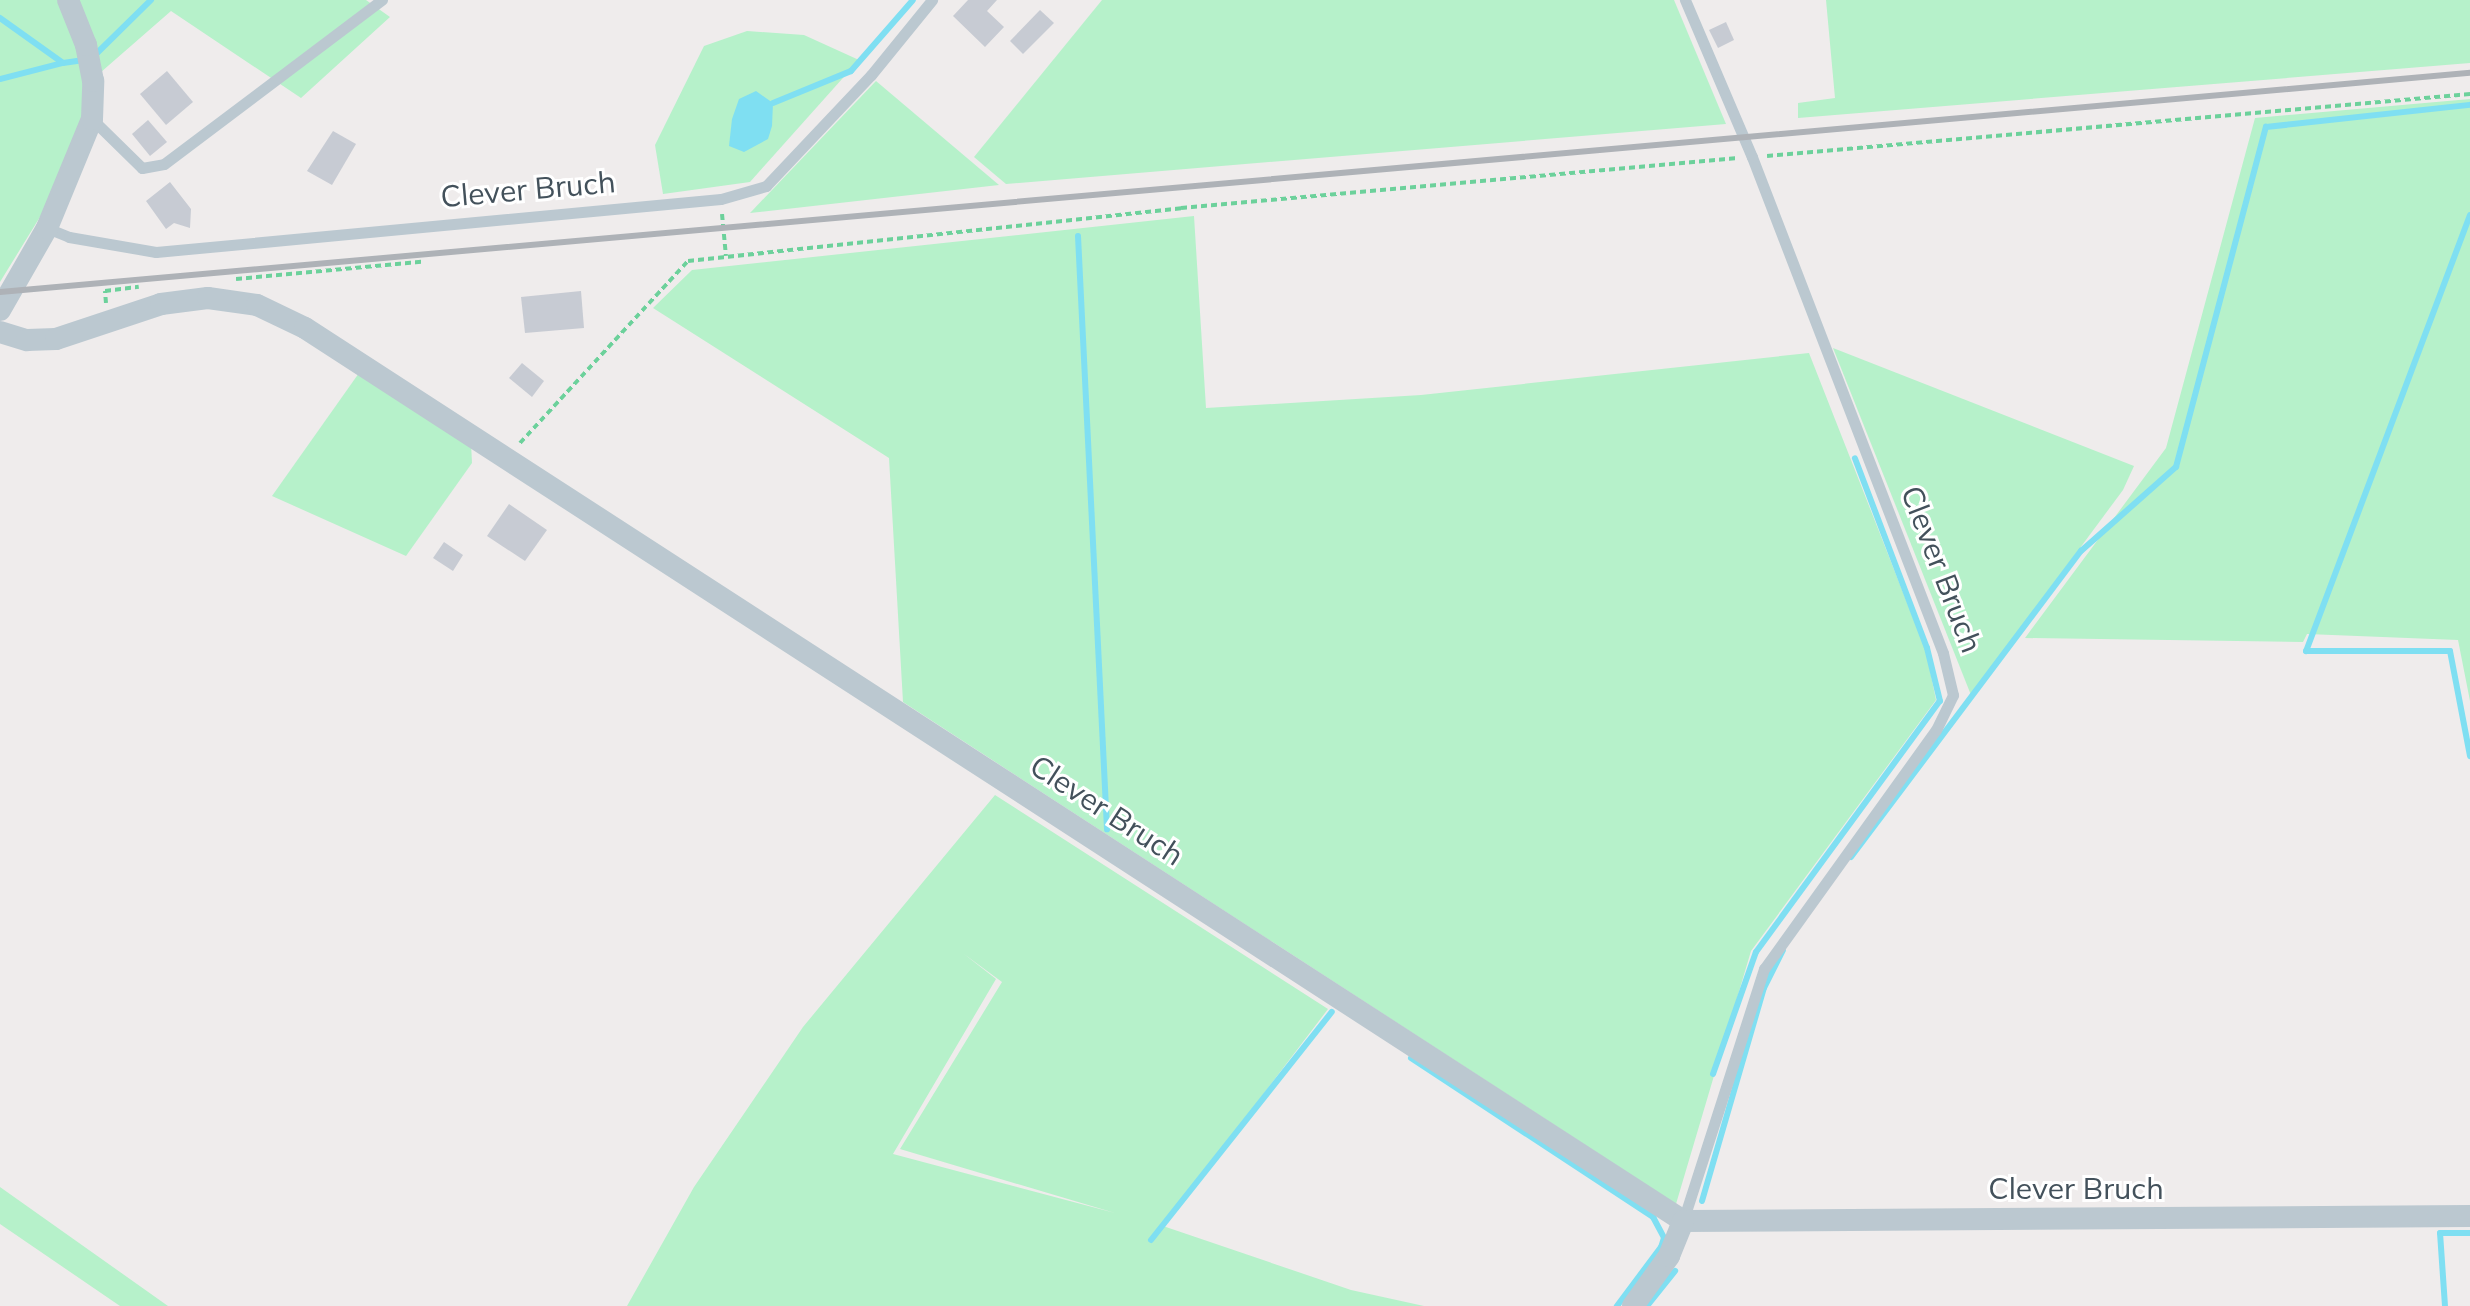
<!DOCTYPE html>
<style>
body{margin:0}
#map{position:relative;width:2470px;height:1306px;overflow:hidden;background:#efecec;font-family:Mulish,sans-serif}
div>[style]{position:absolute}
.green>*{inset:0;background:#b6f1ca}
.water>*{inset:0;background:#7fdff2}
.stream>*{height:6px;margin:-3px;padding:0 3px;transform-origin:3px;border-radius:3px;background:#7fdff2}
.building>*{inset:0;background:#c7cbd3}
.path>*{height:4px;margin-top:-2px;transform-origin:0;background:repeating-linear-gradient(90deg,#6cd19b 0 6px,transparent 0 10px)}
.lane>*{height:11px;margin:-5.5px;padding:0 5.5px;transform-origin:5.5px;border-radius:5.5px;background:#bbc8d0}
.street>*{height:22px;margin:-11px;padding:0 11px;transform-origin:11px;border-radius:11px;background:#bbc8d0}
.rail>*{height:6px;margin:-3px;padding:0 3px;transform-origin:3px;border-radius:3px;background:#aeb2b7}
span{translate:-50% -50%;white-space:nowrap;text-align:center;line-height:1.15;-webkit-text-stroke:6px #fff;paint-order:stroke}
.street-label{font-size:30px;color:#43515b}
</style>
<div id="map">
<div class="green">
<div style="clip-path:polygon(0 0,366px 0,390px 17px,301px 98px,171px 11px,85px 86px,81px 136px,67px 173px,0 282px)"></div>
<div style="clip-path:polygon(1102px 0,1674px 0,1726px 124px,1006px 184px,974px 157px)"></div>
<div style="clip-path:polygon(1826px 0,2470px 0,2470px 63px,1798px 118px,1798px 103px,1835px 98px)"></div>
<div style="clip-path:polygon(747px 31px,804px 35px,859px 60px,750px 182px,663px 194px,655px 145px,704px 46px)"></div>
<div style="clip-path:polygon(876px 81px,999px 185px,750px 213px)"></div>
<div style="clip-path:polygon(2470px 99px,2470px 701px,2458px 640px,2307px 634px,2303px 642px,2025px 638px,2166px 448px,2255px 118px)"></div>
<div style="clip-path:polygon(1194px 216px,1206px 408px,1421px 395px,1809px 353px,1926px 651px,1936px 700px,1751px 951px,1676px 1204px,903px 702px,889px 458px,653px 308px,692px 270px)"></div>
<div style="clip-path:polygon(1833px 348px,2134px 466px,2123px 490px,1971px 695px)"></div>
<div style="clip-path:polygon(359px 373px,471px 443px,472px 463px,406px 556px,272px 496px)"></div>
<div style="clip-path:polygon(evenodd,995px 795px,1328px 1009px,1163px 1226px,1351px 1290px,1424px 1306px,627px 1306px,694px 1187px,803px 1027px,995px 795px,964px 954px,1002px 982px,900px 1149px,1115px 1213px,893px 1154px,996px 979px,964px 954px)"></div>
<div style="clip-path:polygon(0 1187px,168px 1306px,120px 1306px,0 1224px)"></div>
</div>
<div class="water">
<div style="clip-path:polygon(756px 91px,773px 103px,772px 126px,768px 139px,744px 152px,729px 146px,732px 119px,739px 99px)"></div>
</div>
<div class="stream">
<div style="left:0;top:18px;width:77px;rotate:35.5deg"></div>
<div style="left:63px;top:63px;width:21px;rotate:-8deg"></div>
<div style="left:94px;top:56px;width:80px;rotate:-44.5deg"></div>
<div style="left:0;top:79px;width:65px;rotate:-14.3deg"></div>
<div style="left:773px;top:103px;width:84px;rotate:-22.3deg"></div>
<div style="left:851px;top:71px;width:94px;rotate:-48.9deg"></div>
<div style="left:2470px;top:215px;width:466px;rotate:110.6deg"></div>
<div style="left:2306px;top:651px;width:144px"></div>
<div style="left:2450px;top:651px;width:107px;rotate:79.2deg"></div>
<div style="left:1078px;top:236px;width:594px;rotate:87.2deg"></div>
<div style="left:1851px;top:857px;width:383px;rotate:-53.1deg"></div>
<div style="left:2081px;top:551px;width:127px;rotate:-41.5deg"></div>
<div style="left:2176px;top:467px;width:352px;rotate:-75.2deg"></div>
<div style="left:2266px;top:127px;width:205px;rotate:-6.2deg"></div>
<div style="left:1411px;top:1058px;width:290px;rotate:33.3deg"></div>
<div style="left:1653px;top:1217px;width:24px;rotate:62deg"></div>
<div style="left:1664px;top:1238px;width:9px;rotate:108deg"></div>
<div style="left:1661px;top:1247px;width:74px;rotate:126.7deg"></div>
<div style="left:1713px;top:1074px;width:129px;rotate:-70.6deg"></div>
<div style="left:1756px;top:952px;width:311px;rotate:-53.8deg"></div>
<div style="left:1940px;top:701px;width:55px;rotate:-103.8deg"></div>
<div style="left:1927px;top:648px;width:203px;rotate:-110.8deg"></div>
<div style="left:1702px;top:1201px;width:222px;rotate:-73.8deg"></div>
<div style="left:1764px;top:988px;width:42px;rotate:-63.4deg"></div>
<div style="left:1151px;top:1240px;width:291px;rotate:-51.6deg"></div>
<div style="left:1647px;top:1306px;width:45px;rotate:-51.3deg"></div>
<div style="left:2445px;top:1306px;width:73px;rotate:-93.9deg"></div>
<div style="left:2440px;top:1233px;width:30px"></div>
</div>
<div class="building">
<div style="clip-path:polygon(968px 0,997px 0,987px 11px,1004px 27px,985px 47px,953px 16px)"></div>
<div style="clip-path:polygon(1040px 10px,1054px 23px,1023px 54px,1010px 41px)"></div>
<div style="clip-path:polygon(1726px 22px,1734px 40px,1718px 48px,1709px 30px)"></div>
<div style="clip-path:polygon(167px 71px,193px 102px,166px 125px,140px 94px)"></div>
<div style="clip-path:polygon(148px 120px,167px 142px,150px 156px,132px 134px)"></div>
<div style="clip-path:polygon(333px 131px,356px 144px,332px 185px,307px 171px)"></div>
<div style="clip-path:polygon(170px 182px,191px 209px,190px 228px,174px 223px,166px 229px,146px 201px)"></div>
<div style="clip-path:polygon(581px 291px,584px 328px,525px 333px,521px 297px)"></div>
<div style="clip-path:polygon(522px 363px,544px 381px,532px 397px,509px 378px)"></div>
<div style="clip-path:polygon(509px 504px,547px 530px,525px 561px,487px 536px)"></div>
<div style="clip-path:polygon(444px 542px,463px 555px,453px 571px,433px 558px)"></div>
</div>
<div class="path">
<div style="left:1767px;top:156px;width:706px;rotate:-5.04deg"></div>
<div style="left:722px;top:214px;width:42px;rotate:84.6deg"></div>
<div style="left:236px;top:279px;width:186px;rotate:-5.3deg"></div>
<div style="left:106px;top:303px;width:12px;rotate:-95deg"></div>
<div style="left:105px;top:291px;width:34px;rotate:-7deg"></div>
<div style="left:520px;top:443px;width:248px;rotate:-47.3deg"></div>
<div style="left:688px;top:261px;width:496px;rotate:-6.1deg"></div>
<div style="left:1181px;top:208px;width:559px;rotate:-5.13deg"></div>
</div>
<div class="lane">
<div style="left:92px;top:119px;width:70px;rotate:44.4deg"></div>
<div style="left:142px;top:168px;width:22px;rotate:-10deg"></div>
<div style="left:164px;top:164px;width:273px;rotate:-37deg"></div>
<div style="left:47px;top:228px;width:24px;rotate:22deg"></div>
<div style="left:69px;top:237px;width:88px;rotate:9.8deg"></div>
<div style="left:156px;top:252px;width:567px;rotate:-5.36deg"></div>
<div style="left:721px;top:199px;width:47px;rotate:-16.1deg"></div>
<div style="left:766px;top:186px;width:153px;rotate:-46.6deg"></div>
<div style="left:871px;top:75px;width:97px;rotate:-50.9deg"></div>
<div style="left:1683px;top:1221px;width:265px;rotate:-72.2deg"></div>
<div style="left:1764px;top:969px;width:294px;rotate:-54.3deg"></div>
<div style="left:1936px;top:730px;width:39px;rotate:-64deg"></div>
<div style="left:1953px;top:695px;width:43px;rotate:-103.4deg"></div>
<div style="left:1943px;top:653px;width:532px;rotate:-111.06deg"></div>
<div style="left:1752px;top:157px;width:171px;rotate:-113.1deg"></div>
</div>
<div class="street">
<div style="left:0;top:310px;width:95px;rotate:-60.2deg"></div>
<div style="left:47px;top:228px;width:118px;rotate:-67.6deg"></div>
<div style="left:92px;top:119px;width:38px;rotate:-88deg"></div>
<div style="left:93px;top:81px;width:37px;rotate:-101deg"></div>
<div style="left:86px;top:45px;width:48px;rotate:-111.8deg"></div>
<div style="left:0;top:332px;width:28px;rotate:17deg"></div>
<div style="left:27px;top:340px;width:29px;rotate:-2deg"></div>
<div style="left:56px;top:339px;width:111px;rotate:-18.4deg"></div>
<div style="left:161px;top:304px;width:47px;rotate:-7.3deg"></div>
<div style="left:208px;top:298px;width:49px;rotate:8.1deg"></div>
<div style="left:257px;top:305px;width:53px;rotate:25.6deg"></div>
<div style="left:305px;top:328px;width:1642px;rotate:32.94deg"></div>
<div style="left:1683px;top:1221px;width:787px;rotate:-0.36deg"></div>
<div style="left:1633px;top:1306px;width:62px;rotate:-54.2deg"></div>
<div style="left:1669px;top:1256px;width:38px;rotate:-68deg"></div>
</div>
<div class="rail">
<div style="left:0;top:292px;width:2480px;rotate:-5.07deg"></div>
</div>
<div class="street-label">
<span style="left:528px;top:189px;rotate:-5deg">Clever Bruch</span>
<span style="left:1942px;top:569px;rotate:69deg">Clever Bruch</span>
<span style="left:1107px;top:810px;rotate:33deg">Clever Bruch</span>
<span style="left:2076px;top:1188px">Clever Bruch</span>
</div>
</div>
